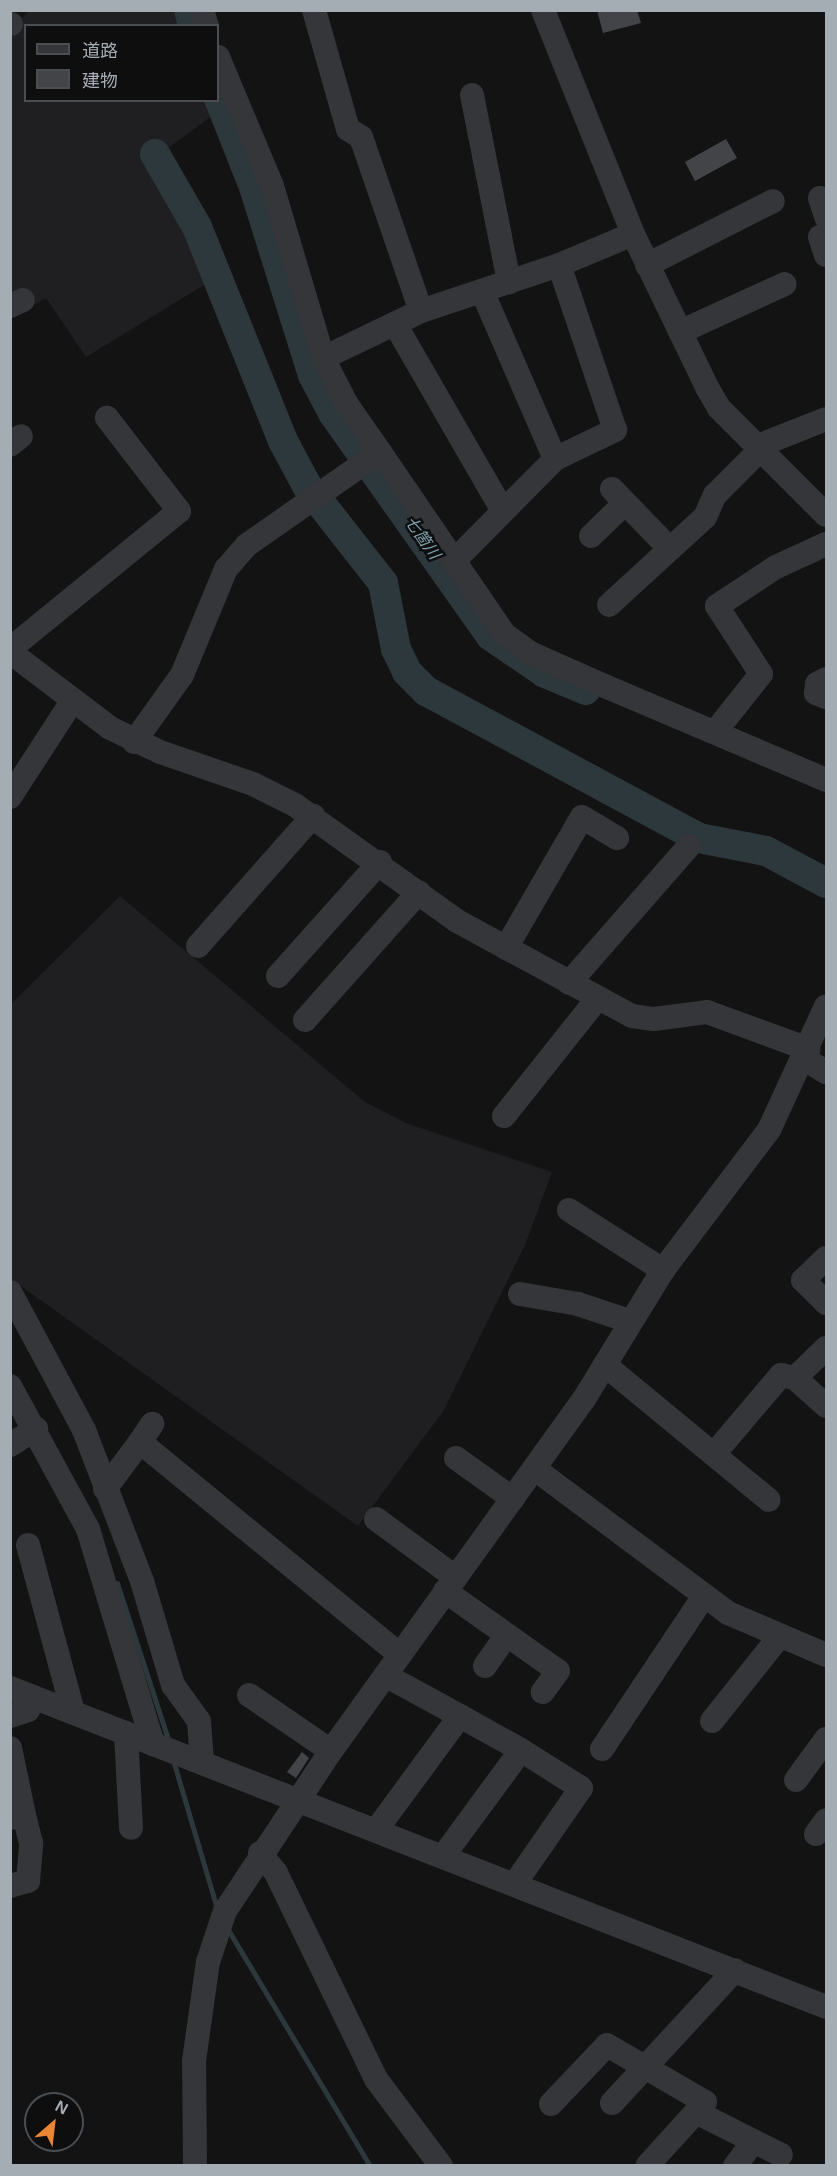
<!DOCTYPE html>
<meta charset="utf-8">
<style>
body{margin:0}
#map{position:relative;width:837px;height:2176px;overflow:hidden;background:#131314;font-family:Arial,"Noto Sans JP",sans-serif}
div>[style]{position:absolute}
.built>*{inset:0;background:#1f1f21}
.stream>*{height:5px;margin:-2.5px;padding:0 2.5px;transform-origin:2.5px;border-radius:2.5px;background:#2d383c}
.river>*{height:30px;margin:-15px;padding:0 15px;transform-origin:15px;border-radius:15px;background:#2d383c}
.building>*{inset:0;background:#424447}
.minor>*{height:24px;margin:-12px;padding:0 12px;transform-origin:12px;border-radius:12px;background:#343639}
span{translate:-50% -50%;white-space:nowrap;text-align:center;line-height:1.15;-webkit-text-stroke:5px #0e0e0f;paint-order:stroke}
.water-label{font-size:16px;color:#7da2ae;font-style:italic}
.frame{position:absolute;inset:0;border:12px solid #a5adb4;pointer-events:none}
.legend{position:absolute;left:24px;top:24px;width:195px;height:78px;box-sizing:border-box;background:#0e0e0f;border:2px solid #4a4e51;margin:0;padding:8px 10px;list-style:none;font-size:18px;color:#a5adb4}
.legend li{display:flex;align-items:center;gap:12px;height:30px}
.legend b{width:30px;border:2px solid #4a4e51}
.north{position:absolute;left:24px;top:2092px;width:60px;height:60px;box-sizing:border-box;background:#0e0e0f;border:2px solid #4a4e51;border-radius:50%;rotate:28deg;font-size:16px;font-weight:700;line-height:24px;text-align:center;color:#a5adb4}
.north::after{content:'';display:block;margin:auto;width:21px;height:27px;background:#e98636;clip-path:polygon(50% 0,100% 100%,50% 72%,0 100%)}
</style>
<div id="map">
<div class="built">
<div style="clip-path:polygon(29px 11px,176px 11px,181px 25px,26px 26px,26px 100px,207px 101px,213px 115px,148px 163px,209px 282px,86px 357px,46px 298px,11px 317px,11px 28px)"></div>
<div style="clip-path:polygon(120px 896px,365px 1102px,406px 1123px,552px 1172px,525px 1245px,444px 1410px,358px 1526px,11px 1279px,11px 1004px)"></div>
</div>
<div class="stream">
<div style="left:117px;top:1583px;width:167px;rotate:71.9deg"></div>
<div style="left:173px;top:1760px;width:155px;rotate:73.5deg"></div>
<div style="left:227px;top:1928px;width:278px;rotate:59deg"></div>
</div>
<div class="river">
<div style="left:189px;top:10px;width:16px;rotate:76deg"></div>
<div style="left:218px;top:96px;width:98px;rotate:68.4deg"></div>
<div style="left:254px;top:187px;width:197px;rotate:72.6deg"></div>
<div style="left:313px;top:375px;width:43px;rotate:62.2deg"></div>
<div style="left:333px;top:413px;width:273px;rotate:54.7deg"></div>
<div style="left:491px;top:636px;width:65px;rotate:34.4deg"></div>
<div style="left:545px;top:673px;width:44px;rotate:22.5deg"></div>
<div style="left:155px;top:154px;width:84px;rotate:60.1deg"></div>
<div style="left:197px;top:227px;width:231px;rotate:68.1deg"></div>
<div style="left:283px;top:441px;width:51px;rotate:61.9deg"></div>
<div style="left:307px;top:486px;width:123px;rotate:51.9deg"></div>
<div style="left:383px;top:583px;width:67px;rotate:78.9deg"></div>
<div style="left:396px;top:649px;width:25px;rotate:64deg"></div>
<div style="left:407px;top:672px;width:27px;rotate:45deg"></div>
<div style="left:426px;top:691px;width:310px;rotate:28.3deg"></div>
<div style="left:699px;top:838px;width:68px;rotate:11deg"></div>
<div style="left:766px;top:851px;width:68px;rotate:28.1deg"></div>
</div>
<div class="building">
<div style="clip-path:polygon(597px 10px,637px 10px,641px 23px,603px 33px)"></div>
<div style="clip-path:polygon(726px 139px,737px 158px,695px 181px,685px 162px)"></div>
<div style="clip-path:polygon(302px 1752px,309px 1758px,296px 1778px,287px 1772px)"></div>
</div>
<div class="minor">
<div style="left:202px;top:10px;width:17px;rotate:73deg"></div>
<div style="left:314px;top:10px;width:124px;rotate:74.1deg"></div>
<div style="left:348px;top:129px;width:15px;rotate:32deg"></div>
<div style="left:361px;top:137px;width:184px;rotate:71deg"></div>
<div style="left:543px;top:10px;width:241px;rotate:68.1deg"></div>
<div style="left:633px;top:234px;width:172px;rotate:64.2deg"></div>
<div style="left:708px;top:389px;width:22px;rotate:60deg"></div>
<div style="left:719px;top:408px;width:151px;rotate:45deg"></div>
<div style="left:10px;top:24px;width:1px"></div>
<div style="left:472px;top:95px;width:191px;rotate:78.8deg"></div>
<div style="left:820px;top:198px;width:20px;rotate:72deg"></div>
<div style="left:826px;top:235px;width:6px;rotate:162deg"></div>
<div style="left:820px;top:237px;width:19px;rotate:72deg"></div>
<div style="left:647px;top:265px;width:141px;rotate:-26.9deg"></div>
<div style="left:482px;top:291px;width:183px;rotate:66.5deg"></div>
<div style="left:10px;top:306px;width:14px;rotate:-25deg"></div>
<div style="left:395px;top:324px;width:214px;rotate:60deg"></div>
<div style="left:680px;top:332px;width:115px;rotate:-24.6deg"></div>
<div style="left:323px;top:358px;width:109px;rotate:-25.6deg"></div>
<div style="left:421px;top:311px;width:145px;rotate:-18.4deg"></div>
<div style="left:559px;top:265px;width:80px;rotate:-22.7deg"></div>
<div style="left:10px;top:445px;width:14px;rotate:-39deg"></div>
<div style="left:380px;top:452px;width:220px;rotate:55.7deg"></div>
<div style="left:504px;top:634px;width:32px;rotate:36deg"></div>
<div style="left:530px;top:653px;width:84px;rotate:23.8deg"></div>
<div style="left:607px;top:687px;width:238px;rotate:23deg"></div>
<div style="left:612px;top:489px;width:83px;rotate:46deg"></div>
<div style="left:591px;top:536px;width:47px;rotate:-44.1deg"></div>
<div style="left:455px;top:560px;width:142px;rotate:-45.3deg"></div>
<div style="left:555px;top:459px;width:67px;rotate:-25.8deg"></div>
<div style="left:615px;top:430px;width:174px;rotate:-108.7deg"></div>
<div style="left:609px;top:605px;width:130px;rotate:-42.5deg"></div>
<div style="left:705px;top:517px;width:24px;rotate:-66deg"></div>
<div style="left:715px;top:495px;width:75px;rotate:-45deg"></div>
<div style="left:768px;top:442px;width:62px;rotate:-21.6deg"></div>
<div style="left:10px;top:649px;width:218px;rotate:-39.2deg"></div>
<div style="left:179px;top:511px;width:118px;rotate:-127.7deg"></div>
<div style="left:10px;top:652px;width:126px;rotate:37.2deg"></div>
<div style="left:110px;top:728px;width:55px;rotate:25.6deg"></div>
<div style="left:160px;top:752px;width:98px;rotate:19deg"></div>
<div style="left:253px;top:784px;width:47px;rotate:26.6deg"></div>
<div style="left:295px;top:805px;width:199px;rotate:35.6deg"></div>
<div style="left:457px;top:921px;width:199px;rotate:28.5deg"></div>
<div style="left:632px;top:1016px;width:22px;rotate:8deg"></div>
<div style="left:654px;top:1019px;width:53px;rotate:-7.5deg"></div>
<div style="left:707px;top:1012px;width:108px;rotate:20.1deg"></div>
<div style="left:826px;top:679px;width:10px;rotate:151deg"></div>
<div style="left:817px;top:684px;width:9px;rotate:96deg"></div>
<div style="left:816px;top:693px;width:11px;rotate:22deg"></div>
<div style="left:715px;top:732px;width:74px;rotate:-51.6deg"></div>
<div style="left:761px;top:674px;width:81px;rotate:-122.9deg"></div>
<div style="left:717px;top:606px;width:71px;rotate:-33.5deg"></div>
<div style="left:776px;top:567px;width:55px;rotate:-24.7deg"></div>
<div style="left:134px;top:742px;width:82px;rotate:-54.4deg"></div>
<div style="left:182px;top:675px;width:115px;rotate:-67.5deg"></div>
<div style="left:226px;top:569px;width:32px;rotate:-49deg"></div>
<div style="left:247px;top:545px;width:162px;rotate:-35deg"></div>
<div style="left:380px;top:452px;width:60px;rotate:-124.8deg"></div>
<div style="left:346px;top:403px;width:51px;rotate:-117.1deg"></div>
<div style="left:323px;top:358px;width:179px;rotate:-106.5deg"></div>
<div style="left:272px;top:186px;width:140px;rotate:-112.7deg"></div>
<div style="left:10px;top:797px;width:112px;rotate:-57deg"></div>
<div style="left:198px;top:946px;width:174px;rotate:-48.5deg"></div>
<div style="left:506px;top:948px;width:151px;rotate:-59.9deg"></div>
<div style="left:582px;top:817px;width:41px;rotate:31deg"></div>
<div style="left:278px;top:976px;width:153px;rotate:-48.2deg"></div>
<div style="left:569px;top:983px;width:182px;rotate:-48.8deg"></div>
<div style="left:305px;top:1020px;width:171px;rotate:-48.3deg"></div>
<div style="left:805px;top:1059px;width:25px;rotate:32deg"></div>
<div style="left:504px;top:1116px;width:149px;rotate:-51.5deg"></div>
<div style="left:569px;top:1210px;width:112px;rotate:32.6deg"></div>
<div style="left:826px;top:1258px;width:32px;rotate:136deg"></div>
<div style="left:803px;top:1280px;width:33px;rotate:45deg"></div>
<div style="left:10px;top:1292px;width:157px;rotate:61.8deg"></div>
<div style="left:84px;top:1430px;width:162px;rotate:69deg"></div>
<div style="left:142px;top:1581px;width:109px;rotate:73.4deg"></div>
<div style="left:173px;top:1685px;width:44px;rotate:54.2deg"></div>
<div style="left:199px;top:1721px;width:41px;rotate:85.8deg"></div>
<div style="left:520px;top:1294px;width:59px;rotate:9.8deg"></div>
<div style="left:578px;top:1304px;width:54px;rotate:18.4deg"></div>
<div style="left:605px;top:1365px;width:212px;rotate:39.5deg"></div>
<div style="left:795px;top:1378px;width:42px;rotate:42.1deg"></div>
<div style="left:10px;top:1386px;width:163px;rotate:61.4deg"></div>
<div style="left:88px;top:1529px;width:225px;rotate:73.2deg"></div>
<div style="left:140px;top:1442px;width:22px;rotate:-56deg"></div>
<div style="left:10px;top:1445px;width:31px;rotate:-32deg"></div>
<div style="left:714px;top:1454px;width:104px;rotate:-49.7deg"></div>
<div style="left:781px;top:1375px;width:14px;rotate:12deg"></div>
<div style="left:795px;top:1378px;width:43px;rotate:-44.1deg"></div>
<div style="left:456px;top:1458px;width:70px;rotate:35.7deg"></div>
<div style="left:535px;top:1469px;width:241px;rotate:36.7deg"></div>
<div style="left:728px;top:1613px;width:107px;rotate:23.2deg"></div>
<div style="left:105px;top:1489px;width:59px;rotate:-53.3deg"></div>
<div style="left:140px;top:1442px;width:335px;rotate:39.3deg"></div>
<div style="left:376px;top:1519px;width:98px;rotate:36.3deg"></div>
<div style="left:28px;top:1545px;width:173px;rotate:74.9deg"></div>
<div style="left:445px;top:1591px;width:138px;rotate:35.3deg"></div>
<div style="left:558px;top:1671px;width:26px;rotate:126deg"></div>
<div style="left:485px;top:1666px;width:38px;rotate:-55deg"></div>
<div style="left:10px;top:1688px;width:876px;rotate:21.35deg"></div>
<div style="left:249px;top:1695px;width:99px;rotate:34.3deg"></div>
<div style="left:10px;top:1716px;width:19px;rotate:-18deg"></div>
<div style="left:28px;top:1710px;width:14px;rotate:-69deg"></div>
<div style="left:712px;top:1721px;width:107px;rotate:-51.4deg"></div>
<div style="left:126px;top:1733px;width:95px;rotate:87deg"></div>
<div style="left:10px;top:1748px;width:68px;rotate:78.2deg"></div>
<div style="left:24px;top:1815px;width:14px;rotate:168deg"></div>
<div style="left:602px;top:1749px;width:184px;rotate:-56.3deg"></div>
<div style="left:796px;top:1780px;width:51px;rotate:-53.8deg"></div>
<div style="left:377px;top:1829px;width:140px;rotate:-53.7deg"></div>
<div style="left:460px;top:1716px;width:85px;rotate:-151.3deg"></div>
<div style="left:816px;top:1834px;width:17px;rotate:-54deg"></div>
<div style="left:260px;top:1853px;width:26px;rotate:51deg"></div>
<div style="left:276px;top:1873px;width:229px;rotate:64.1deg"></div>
<div style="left:376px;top:2079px;width:109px;rotate:53.2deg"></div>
<div style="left:444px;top:1855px;width:130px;rotate:-53.7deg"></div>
<div style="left:521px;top:1750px;width:70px;rotate:-150.9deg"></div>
<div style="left:516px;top:1882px;width:114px;rotate:-55.3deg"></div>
<div style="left:581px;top:1788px;width:71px;rotate:-147.7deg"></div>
<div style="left:10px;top:1886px;width:19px;rotate:-16deg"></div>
<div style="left:28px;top:1881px;width:38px;rotate:-85deg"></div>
<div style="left:31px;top:1843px;width:29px;rotate:-104deg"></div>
<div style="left:612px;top:2103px;width:181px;rotate:-47.2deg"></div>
<div style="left:551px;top:2104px;width:81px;rotate:-46.5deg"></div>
<div style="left:607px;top:2045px;width:113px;rotate:30.2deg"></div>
<div style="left:705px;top:2102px;width:86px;rotate:132.2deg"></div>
<div style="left:696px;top:2112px;width:95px;rotate:26.8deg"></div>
<div style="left:195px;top:2166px;width:105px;rotate:-90.5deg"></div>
<div style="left:194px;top:2061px;width:100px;rotate:-82deg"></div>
<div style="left:208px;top:1962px;width:54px;rotate:-71.6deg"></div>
<div style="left:225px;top:1911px;width:192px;rotate:-56.5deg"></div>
<div style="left:331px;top:1751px;width:433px;rotate:-54.3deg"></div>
<div style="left:584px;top:1399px;width:151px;rotate:-58.5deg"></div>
<div style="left:663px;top:1270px;width:176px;rotate:-52.9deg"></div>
<div style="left:769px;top:1130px;width:136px;rotate:-65.3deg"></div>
<div style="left:735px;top:2166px;width:31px;rotate:-53deg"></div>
</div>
<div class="water-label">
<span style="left:422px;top:538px;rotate:55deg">七箇川</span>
</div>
<div class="frame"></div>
<ul class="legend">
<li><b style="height:8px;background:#343639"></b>道路</li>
<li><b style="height:16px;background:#424447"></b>建物</li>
</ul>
<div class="north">N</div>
</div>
